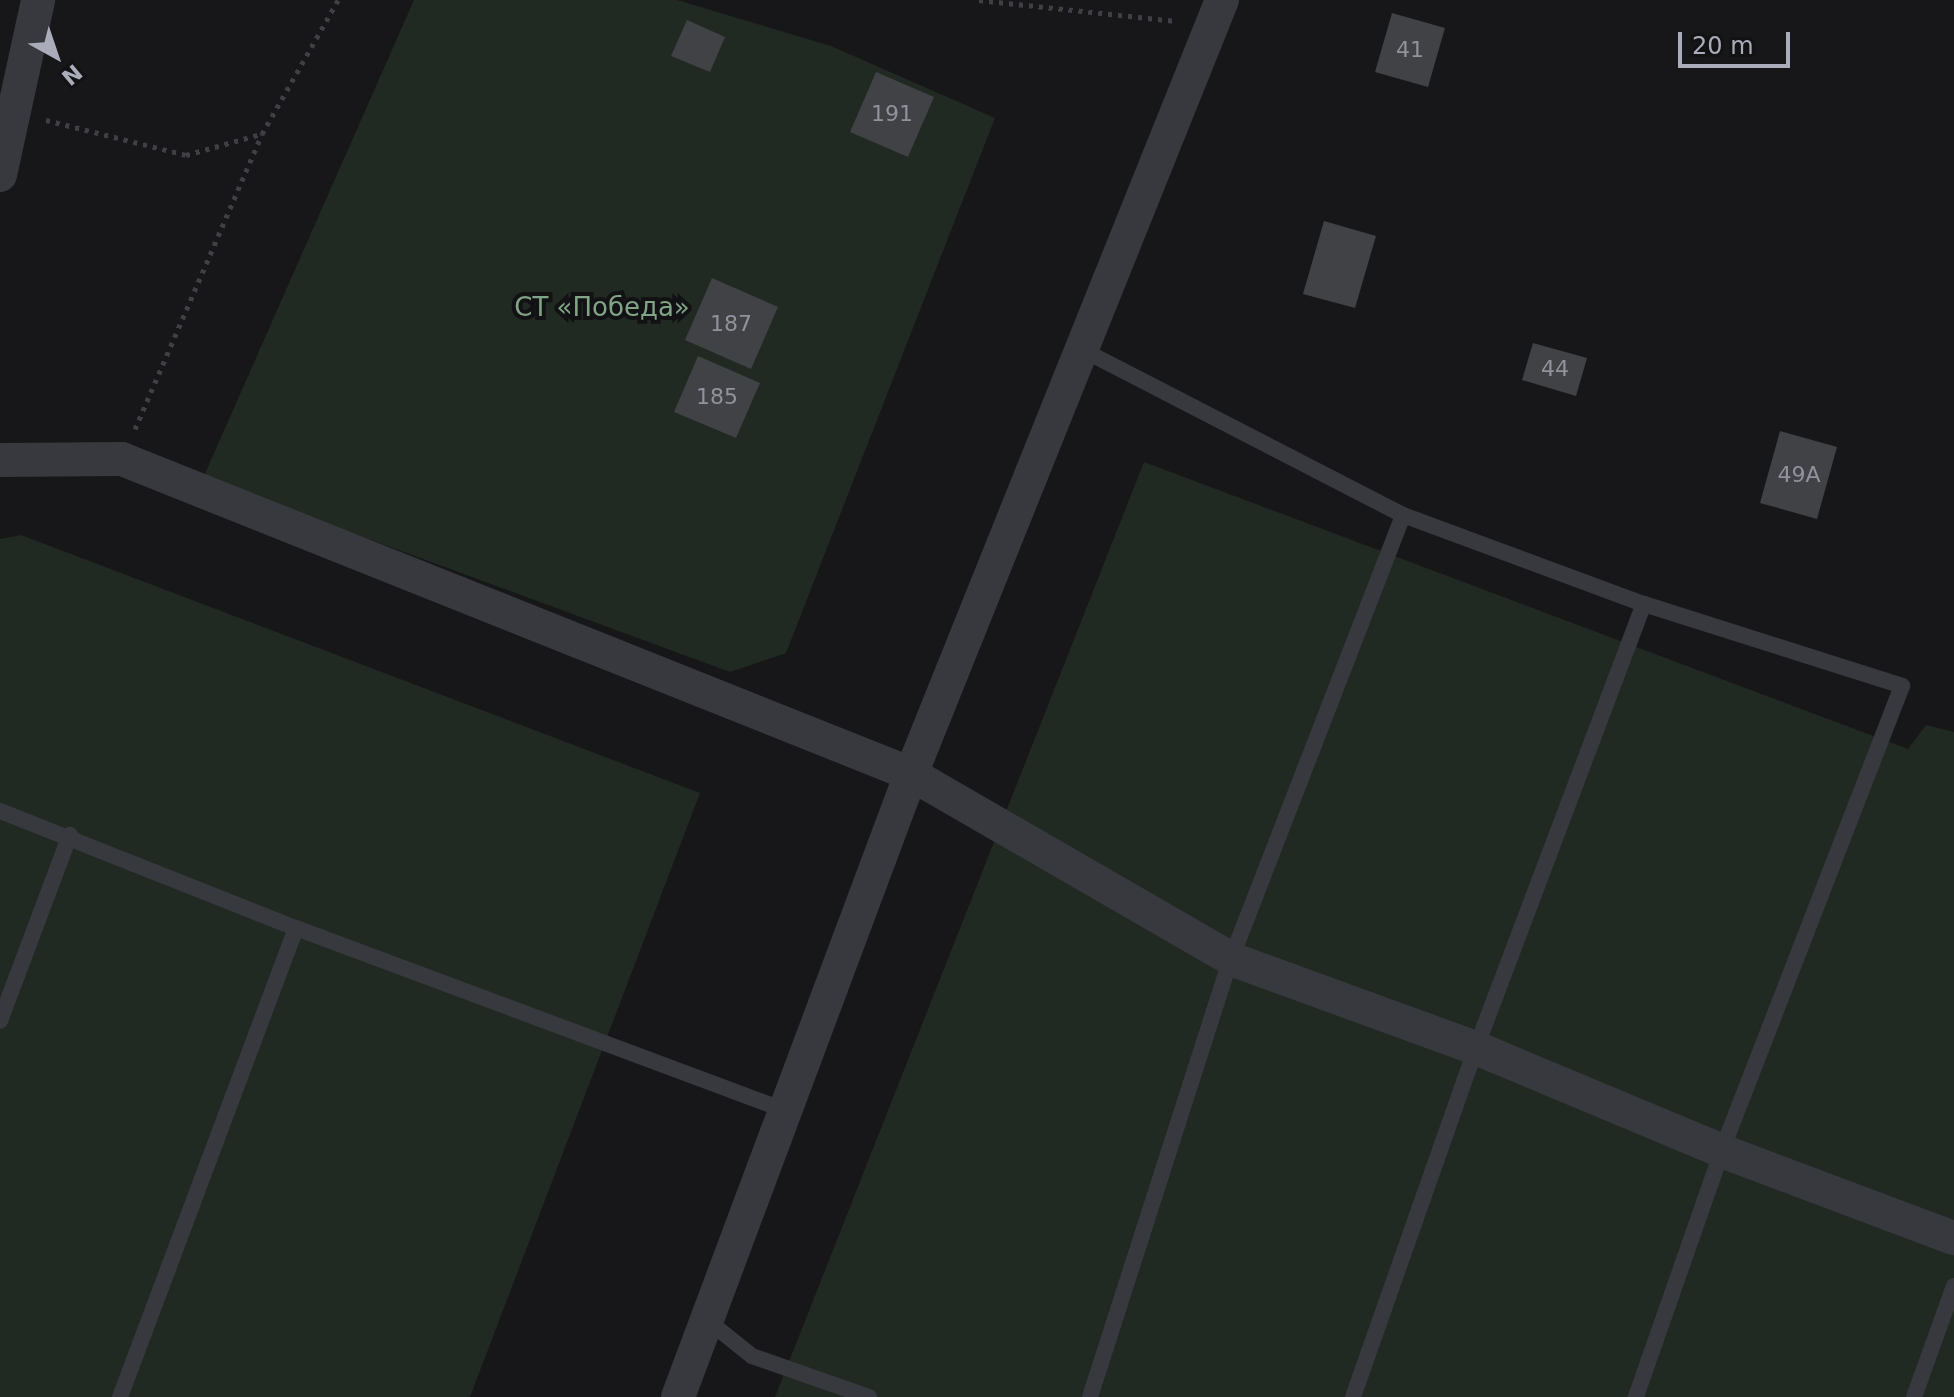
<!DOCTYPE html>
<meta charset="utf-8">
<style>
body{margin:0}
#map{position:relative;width:1954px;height:1397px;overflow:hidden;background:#171719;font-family:"DejaVu Sans",sans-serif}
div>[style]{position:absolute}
.green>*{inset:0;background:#212923}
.building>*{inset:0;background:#414246}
.path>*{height:5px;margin-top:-2.5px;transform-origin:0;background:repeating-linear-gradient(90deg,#3e4045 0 4px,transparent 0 10px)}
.service>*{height:16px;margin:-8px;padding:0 8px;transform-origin:8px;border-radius:8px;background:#38393e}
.minor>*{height:34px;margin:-17px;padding:0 17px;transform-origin:17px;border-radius:17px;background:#38393e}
span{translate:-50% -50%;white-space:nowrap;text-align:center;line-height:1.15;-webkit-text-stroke:8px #121214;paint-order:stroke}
.number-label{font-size:22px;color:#90929c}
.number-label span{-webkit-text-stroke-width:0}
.park-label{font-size:26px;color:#81a386}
.north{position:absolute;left:16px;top:16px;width:80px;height:80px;-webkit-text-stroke:6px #121214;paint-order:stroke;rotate:140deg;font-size:22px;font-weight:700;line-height:32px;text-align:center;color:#aaadb9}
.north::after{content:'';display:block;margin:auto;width:28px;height:36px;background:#aaadb9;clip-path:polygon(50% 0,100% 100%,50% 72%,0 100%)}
.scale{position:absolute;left:1678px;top:32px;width:112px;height:36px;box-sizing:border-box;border:4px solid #aaadb9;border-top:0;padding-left:10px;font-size:24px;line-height:28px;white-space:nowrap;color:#aaadb9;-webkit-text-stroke:6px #121214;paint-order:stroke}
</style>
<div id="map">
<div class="green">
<div style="clip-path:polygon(414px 0,677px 0,831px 46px,995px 118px,786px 653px,730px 672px,203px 478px)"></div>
<div style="clip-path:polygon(1144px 462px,1908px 749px,1926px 725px,1954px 732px,1954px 1397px,775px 1397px)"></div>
<div style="clip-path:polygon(21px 535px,700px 793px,470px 1397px,0 1397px,0 539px)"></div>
</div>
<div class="building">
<div style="clip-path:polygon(1392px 13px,1445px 28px,1428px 87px,1375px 72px)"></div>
<div style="clip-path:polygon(687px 20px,725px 37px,710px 72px,671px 56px)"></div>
<div style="clip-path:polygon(876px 72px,934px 97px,908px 157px,850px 132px)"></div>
<div style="clip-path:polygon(1324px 221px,1376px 236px,1355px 308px,1303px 294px)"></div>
<div style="clip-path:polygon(712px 278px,778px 307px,751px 369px,685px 340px)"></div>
<div style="clip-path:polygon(1533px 343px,1587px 358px,1576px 396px,1522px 380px)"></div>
<div style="clip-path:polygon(698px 356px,760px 383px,736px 438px,674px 412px)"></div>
<div style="clip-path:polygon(1780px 431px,1837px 447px,1817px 519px,1760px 503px)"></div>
</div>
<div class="path">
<div style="left:979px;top:0;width:198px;rotate:6.1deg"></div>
<div style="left:46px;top:120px;width:144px;rotate:14deg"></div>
<div style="left:186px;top:155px;width:78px;rotate:-15.6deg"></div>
<div style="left:135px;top:429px;width:321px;rotate:-66.7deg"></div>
<div style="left:262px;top:134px;width:154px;rotate:-60.4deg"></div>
</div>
<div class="service">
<div style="left:1085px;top:351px;width:358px;rotate:27.3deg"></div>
<div style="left:1403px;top:515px;width:257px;rotate:20.3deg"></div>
<div style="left:1644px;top:604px;width:271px;rotate:17.6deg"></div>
<div style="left:1902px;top:686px;width:499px;rotate:111.2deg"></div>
<div style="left:1722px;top:1151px;width:261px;rotate:109.3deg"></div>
<div style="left:0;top:811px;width:318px;rotate:21.6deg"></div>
<div style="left:296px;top:928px;width:524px;rotate:20.44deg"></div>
<div style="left:0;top:1021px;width:199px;rotate:-69.4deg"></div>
<div style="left:707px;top:1320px;width:58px;rotate:38.7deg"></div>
<div style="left:752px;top:1356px;width:124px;rotate:19.3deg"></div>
<div style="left:120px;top:1397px;width:501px;rotate:-69.43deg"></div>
<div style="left:1090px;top:1397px;width:460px;rotate:-72.2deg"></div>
<div style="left:1231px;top:959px;width:476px;rotate:-68.8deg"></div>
<div style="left:1353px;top:1397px;width:370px;rotate:-70.6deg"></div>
<div style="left:1476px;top:1048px;width:475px;rotate:-69.3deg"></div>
<div style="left:1914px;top:1397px;width:118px;rotate:-70.2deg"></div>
</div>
<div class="minor">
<div style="left:0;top:175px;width:179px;rotate:-77.7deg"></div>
<div style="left:0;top:460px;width:122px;rotate:-0.5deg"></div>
<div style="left:122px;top:459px;width:850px;rotate:21.76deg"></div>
<div style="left:911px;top:774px;width:370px;rotate:30deg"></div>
<div style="left:1231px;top:959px;width:261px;rotate:20deg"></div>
<div style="left:1476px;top:1048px;width:267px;rotate:22.7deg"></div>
<div style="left:1722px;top:1151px;width:248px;rotate:20.6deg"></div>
<div style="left:678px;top:1397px;width:665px;rotate:-69.49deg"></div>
<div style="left:911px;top:774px;width:834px;rotate:-68.11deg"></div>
</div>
<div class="number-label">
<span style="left:1410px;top:50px">41</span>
<span style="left:892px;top:114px">191</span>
<span style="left:731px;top:324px">187</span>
<span style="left:1555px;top:369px">44</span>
<span style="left:717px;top:397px">185</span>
<span style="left:1799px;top:475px">49А</span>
</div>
<div class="park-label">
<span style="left:602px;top:308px">СТ «Победа»</span>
</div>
<div class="north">N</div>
<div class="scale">20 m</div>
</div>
